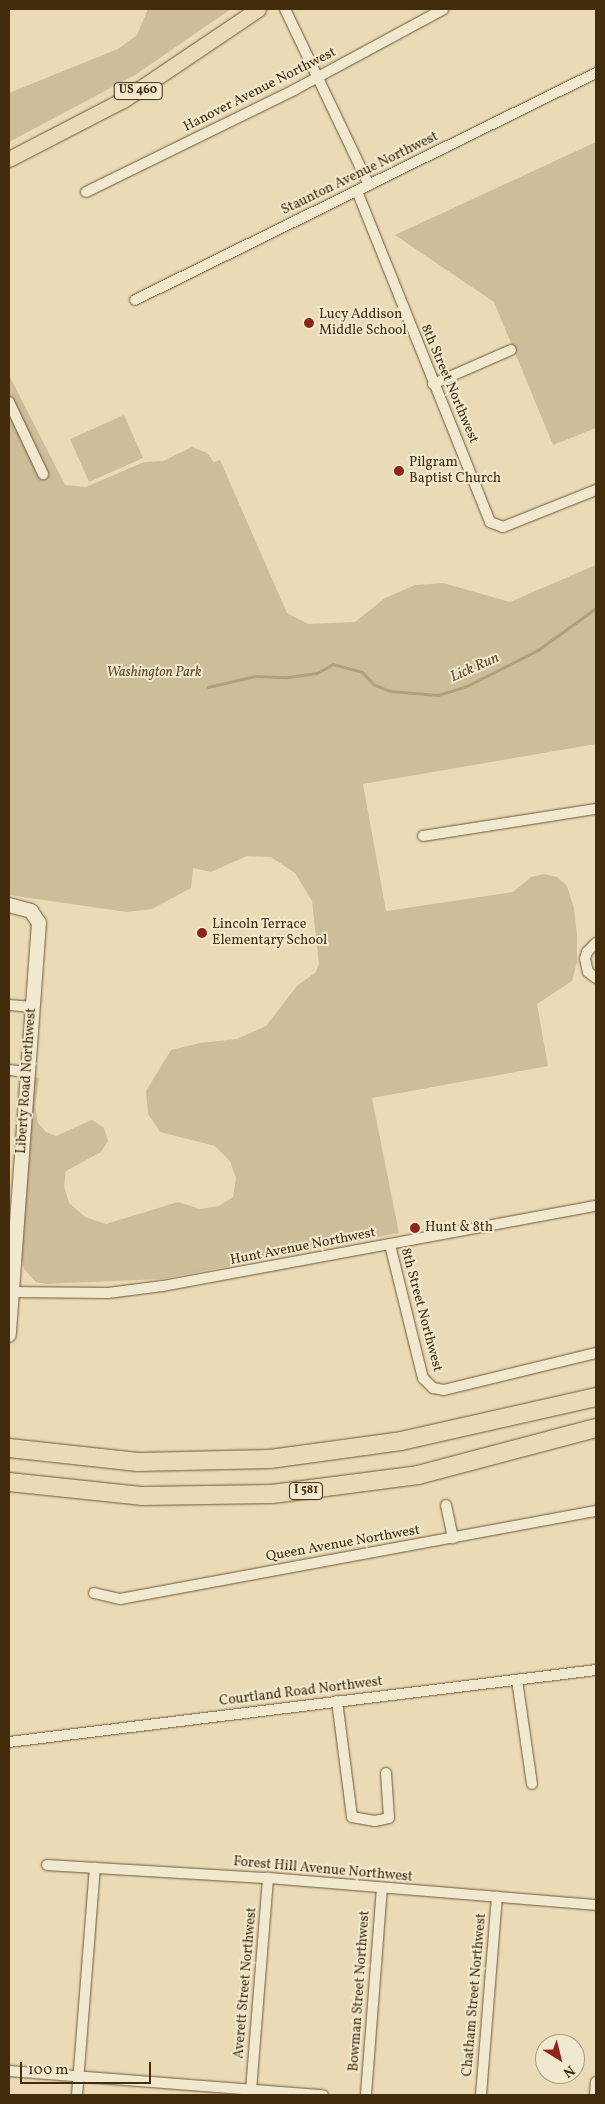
<!DOCTYPE html>
<style>
body{margin:0}
#map{position:relative;width:605px;height:2104px;overflow:hidden;background:#eadbb6;font-family:Vollkorn,serif}
div>[style]{position:absolute}
.green>*{inset:0;background:#cdbd99}
.stream>*{height:2.5px;margin:-1.25px;padding:0 1.25px;transform-origin:1.25px;border-radius:1.25px;background:#b1a07c}
.roads{filter:drop-shadow(0 0 1px #6c5836) drop-shadow(0 0 1px #6c5836)}
.street>*{height:10px;margin:-5px;padding:0 5px;transform-origin:5px;border-radius:5px;background:#f1e8d0}
.secondary>*{height:14px;margin:-7px;padding:0 7px;transform-origin:7px;border-radius:7px;background:#f1e8d0}
.primary>*{height:15px;margin:-7.5px;padding:0 7.5px;transform-origin:7.5px;border-radius:7.5px;background:#eadbb6}
.highway>*{height:18px;margin:-9px;padding:0 9px;transform-origin:9px;border-radius:9px;background:#eadbb6}
.dots>*{width:14px;height:14px;translate:-50% -50%;box-sizing:border-box;border:2px solid #f1e8d0;border-radius:50%}
span{translate:-50% -50%;white-space:nowrap;text-align:center;line-height:1.15;-webkit-text-stroke:4px #f1e8d0;paint-order:stroke}
.shield-label span{padding:1px 4px;background:#f1e8d0;border:1px solid;border-radius:4px;-webkit-text-stroke-width:0}
.shield-label{font-size:12px;color:#422c0c;font-weight:700}
.street-label{font-size:14px;color:#422c0c}
.poi-label{font-size:14px;color:#422c0c}
.left{translate:0 -50%;text-align:left}
.park-label{font-size:14px;color:#5e4928;font-style:italic}
.water-label{font-size:15px;color:#5e4928;font-style:italic}
.frame{position:absolute;inset:0;border:10px solid #422c0c;pointer-events:none}
.north{position:absolute;left:535px;top:2034px;width:50px;height:50px;box-sizing:border-box;background:#f1e8d0;border:1px solid #ab9d82;border-radius:50%;rotate:144deg;font-size:14px;font-weight:700;line-height:20px;text-align:center;color:#422c0c}
.north::after{content:'';display:block;margin:auto;width:18px;height:22px;background:#8f2418;clip-path:polygon(50% 0,100% 100%,50% 72%,0 100%)}
.scale{position:absolute;left:20px;top:2062px;width:131px;height:22px;box-sizing:border-box;border:2px solid #422c0c;border-top:0;padding-left:6px;font-size:15px;line-height:18px;white-space:nowrap;color:#422c0c;-webkit-text-stroke:4px #f1e8d0;paint-order:stroke}
</style>
<div id="map">
<div class="green">
<div style="clip-path:polygon(148px 9px,231px 9px,135px 75px,9px 142px,9px 93px,118px 49px,137px 35px)"></div>
<div style="clip-path:polygon(596px 142px,596px 428px,553px 445px,494px 302px,395px 235px)"></div>
<div style="clip-path:polygon(9px 375px,65px 485px,86px 487px,144px 462px,163px 461px,192px 447px,207px 453px,214px 462px,220px 460px,287px 613px,308px 624px,355px 622px,385px 598px,415px 585px,443px 583px,510px 602px,596px 565px,596px 744px,363px 784px,386px 911px,513px 892px,531px 877px,544px 874px,557px 877px,567px 886px,574px 908px,577px 935px,577px 962px,572px 981px,537px 1004px,548px 1066px,372px 1098px,399px 1233px,162px 1279px,46px 1284px,36px 1282px,24px 1269px,21px 1258px,33px 1077px,39px 1078px,35px 1106px,38px 1123px,46px 1132px,56px 1136px,92px 1120px,104px 1128px,108px 1141px,101px 1152px,66px 1171px,64px 1186px,69px 1203px,85px 1217px,106px 1224px,178px 1202px,200px 1209px,219px 1206px,233px 1197px,236px 1178px,230px 1161px,215px 1146px,160px 1132px,148px 1114px,146px 1091px,171px 1050px,200px 1043px,237px 1039px,266px 1026px,297px 986px,316px 972px,319px 964px,312px 901px,295px 873px,271px 857px,247px 856px,211px 872px,193px 868px,191px 888px,152px 909px,127px 912px,9px 895px)"></div>
<div style="clip-path:polygon(124px 415px,143px 458px,89px 482px,70px 439px)"></div>
</div>
<div class="stream">
<div style="left:208px;top:687px;width:48px;rotate:-13.2deg"></div>
<div style="left:255px;top:676px;width:33px;rotate:2deg"></div>
<div style="left:288px;top:677px;width:29px;rotate:-8deg"></div>
<div style="left:317px;top:673px;width:18px;rotate:-29deg"></div>
<div style="left:333px;top:664px;width:30px;rotate:15deg"></div>
<div style="left:362px;top:672px;width:18px;rotate:45deg"></div>
<div style="left:375px;top:685px;width:16px;rotate:22deg"></div>
<div style="left:390px;top:691px;width:48px;rotate:4.8deg"></div>
<div style="left:438px;top:695px;width:28px;rotate:-17deg"></div>
<div style="left:465px;top:687px;width:82px;rotate:-26.9deg"></div>
<div style="left:538px;top:650px;width:72px;rotate:-35.9deg"></div>
</div>
<div class="roads">
<div class="street">
<div style="left:285px;top:9px;width:195px;rotate:64.5deg"></div>
<div style="left:357px;top:191px;width:357px;rotate:68.1deg"></div>
<div style="left:490px;top:522px;width:14px;rotate:21deg"></div>
<div style="left:503px;top:527px;width:100px;rotate:-21.7deg"></div>
<div style="left:86px;top:192px;width:232px;rotate:-26.1deg"></div>
<div style="left:294px;top:90px;width:170px;rotate:-28.4deg"></div>
<div style="left:135px;top:300px;width:514px;rotate:-26.22deg"></div>
<div style="left:433px;top:384px;width:85px;rotate:-23.6deg"></div>
<div style="left:9px;top:402px;width:80px;rotate:64.7deg"></div>
<div style="left:423px;top:836px;width:175px;rotate:-8.9deg"></div>
<div style="left:596px;top:943px;width:13px;rotate:135deg"></div>
<div style="left:587px;top:952px;width:7px;rotate:106deg"></div>
<div style="left:585px;top:959px;width:13px;rotate:77deg"></div>
<div style="left:588px;top:972px;width:10px;rotate:37deg"></div>
<div style="left:9px;top:1005px;width:24px;rotate:5deg"></div>
<div style="left:9px;top:1070px;width:19px;rotate:6deg"></div>
<div style="left:390px;top:1245px;width:137px;rotate:76.1deg"></div>
<div style="left:423px;top:1378px;width:14px;rotate:45deg"></div>
<div style="left:433px;top:1388px;width:11px;rotate:10deg"></div>
<div style="left:444px;top:1390px;width:156px;rotate:-13.7deg"></div>
<div style="left:9px;top:1292px;width:99px;rotate:0.6deg"></div>
<div style="left:108px;top:1293px;width:55px;rotate:-7.3deg"></div>
<div style="left:163px;top:1286px;width:440px;rotate:-10.5deg"></div>
<div style="left:446px;top:1505px;width:34px;rotate:78deg"></div>
<div style="left:94px;top:1593px;width:27px;rotate:13deg"></div>
<div style="left:120px;top:1599px;width:484px;rotate:-10.5deg"></div>
<div style="left:517px;top:1680px;width:105px;rotate:81.8deg"></div>
<div style="left:337px;top:1701px;width:117px;rotate:82.6deg"></div>
<div style="left:352px;top:1817px;width:23px;rotate:10deg"></div>
<div style="left:375px;top:1821px;width:14px;rotate:-12deg"></div>
<div style="left:389px;top:1818px;width:45px;rotate:-93.8deg"></div>
<div style="left:9px;top:1742px;width:591px;rotate:-6.99deg"></div>
<div style="left:47px;top:1865px;width:221px;rotate:3.4deg"></div>
<div style="left:268px;top:1878px;width:329px;rotate:4.7deg"></div>
<div style="left:9px;top:2071px;width:315px;rotate:4.4deg"></div>
<div style="left:251px;top:2090px;width:213px;rotate:-85.4deg"></div>
<div style="left:77px;top:2095px;width:228px;rotate:-85.5deg"></div>
<div style="left:366px;top:2095px;width:208px;rotate:-85.6deg"></div>
<div style="left:481px;top:2095px;width:199px;rotate:-85.4deg"></div>
<div style="left:595px;top:2095px;width:13px;rotate:-86deg"></div>
</div>
<div class="secondary">
<div style="left:9px;top:905px;width:23px;rotate:15deg"></div>
<div style="left:31px;top:911px;width:14px;rotate:56deg"></div>
<div style="left:39px;top:923px;width:413px;rotate:94.2deg"></div>
</div>
<div class="primary">
<div style="left:9px;top:159px;width:128px;rotate:-27.4deg"></div>
<div style="left:123px;top:100px;width:163px;rotate:-34deg"></div>
</div>
<div class="highway">
<div style="left:9px;top:1448px;width:130px;rotate:6.2deg"></div>
<div style="left:138px;top:1462px;width:132px;rotate:-1.3deg"></div>
<div style="left:270px;top:1459px;width:132px;rotate:-7.8deg"></div>
<div style="left:401px;top:1441px;width:200px;rotate:-12.7deg"></div>
<div style="left:9px;top:1482px;width:135px;rotate:6deg"></div>
<div style="left:143px;top:1496px;width:129px;rotate:-0.9deg"></div>
<div style="left:272px;top:1494px;width:147px;rotate:-7.4deg"></div>
<div style="left:418px;top:1475px;width:184px;rotate:-14.8deg"></div>
</div>
</div>
<div class="dots">
<div style="left:309px;top:323px;background:#8f2418"></div>
<div style="left:399px;top:471px;background:#8f2418"></div>
<div style="left:202px;top:933px;background:#8f2418"></div>
<div style="left:415px;top:1228px;background:#8f2418"></div>
</div>
<div class="shield-label">
<span style="left:138px;top:91px">US 460</span>
<span style="left:306px;top:1491px">I 581</span>
</div>
<div class="street-label">
<span style="left:260px;top:90px;rotate:-27deg">Hanover Avenue Northwest</span>
<span style="left:360px;top:174px;rotate:-26deg">Staunton Avenue Northwest</span>
<span style="left:449px;top:384px;rotate:67deg">8th Street Northwest</span>
<span style="left:27px;top:1081px;rotate:-86deg">Liberty Road Northwest</span>
<span style="left:303px;top:1247px;rotate:-11deg">Hunt Avenue Northwest</span>
<span style="left:421px;top:1310px;rotate:75deg">8th Street Northwest</span>
<span style="left:343px;top:1544px;rotate:-10deg">Queen Avenue Northwest</span>
<span style="left:301px;top:1692px;rotate:-7deg">Courtland Road Northwest</span>
<span style="left:323px;top:1870px;rotate:5deg">Forest Hill Avenue Northwest</span>
<span style="left:246px;top:1983px;rotate:-85deg">Averett Street Northwest</span>
<span style="left:360px;top:1991px;rotate:-86deg">Bowman Street Northwest</span>
<span style="left:475px;top:1995px;rotate:-85deg">Chatham Street Northwest</span>
</div>
<div class="poi-label">
<span class="left" style="left:319px;top:323px">Lucy Addison<br>Middle School</span>
<span class="left" style="left:409px;top:471px">Pilgram<br>Baptist Church</span>
<span class="left" style="left:212px;top:933px">Lincoln Terrace<br>Elementary School</span>
<span class="left" style="left:425px;top:1228px">Hunt &amp; 8th</span>
</div>
<div class="park-label">
<span style="left:154px;top:673px">Washington Park</span>
</div>
<div class="water-label">
<span style="left:475px;top:668px;rotate:-24deg">Lick Run</span>
</div>
<div class="frame"></div>
<div class="north">N</div>
<div class="scale">100 m</div>
</div>
